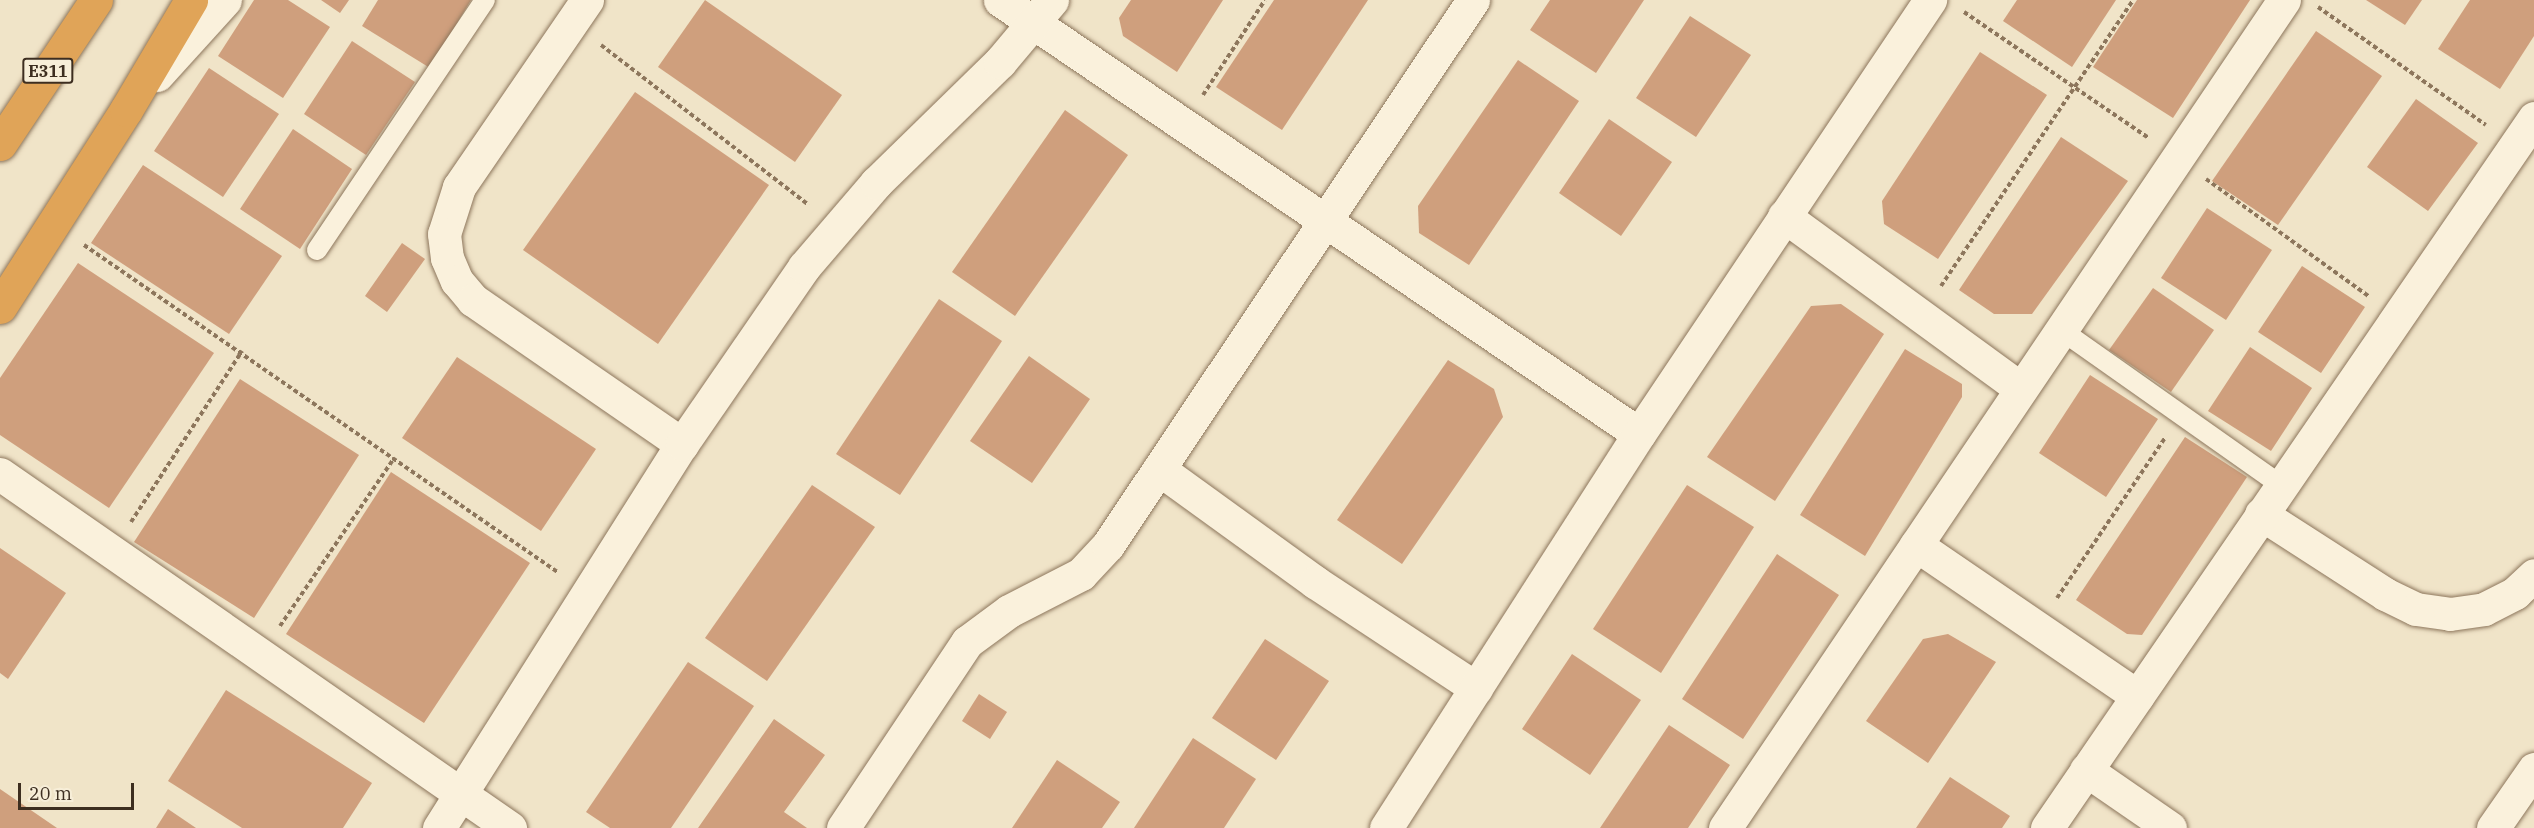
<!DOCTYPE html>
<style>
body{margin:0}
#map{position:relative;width:2534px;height:828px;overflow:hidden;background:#f0e4c8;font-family:"IBM Plex Serif",serif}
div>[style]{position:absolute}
.building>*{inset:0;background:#cf9f7d}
.path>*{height:4px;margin-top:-2px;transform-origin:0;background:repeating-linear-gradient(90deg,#8d765c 0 4.5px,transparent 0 7.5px)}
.roads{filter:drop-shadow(0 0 2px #8d765c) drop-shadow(0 0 2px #8d765c)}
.service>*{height:20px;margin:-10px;padding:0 10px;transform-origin:10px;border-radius:10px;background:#faf1dc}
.minor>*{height:33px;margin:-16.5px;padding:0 16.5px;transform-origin:16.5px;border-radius:16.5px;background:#faf1dc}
.tertiary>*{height:33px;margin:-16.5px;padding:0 16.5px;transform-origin:16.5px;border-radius:16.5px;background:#faf1dc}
.secondary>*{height:33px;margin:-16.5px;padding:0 16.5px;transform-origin:16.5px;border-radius:16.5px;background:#faf1dc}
.motorway>*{height:33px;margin:-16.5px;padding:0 16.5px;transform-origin:16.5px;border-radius:16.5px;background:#e0a458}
span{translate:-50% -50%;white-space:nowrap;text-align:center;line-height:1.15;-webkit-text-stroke:6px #f7eed8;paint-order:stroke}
.shield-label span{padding:2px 4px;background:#f7eed8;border:2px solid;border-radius:4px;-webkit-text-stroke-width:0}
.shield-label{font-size:16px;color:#3d2e20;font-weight:700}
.scale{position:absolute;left:18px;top:783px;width:116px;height:27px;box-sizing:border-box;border:3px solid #3d2e20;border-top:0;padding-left:8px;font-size:18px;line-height:21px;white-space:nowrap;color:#3d2e20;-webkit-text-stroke:4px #f7eed8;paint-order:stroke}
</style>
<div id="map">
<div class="building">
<div style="clip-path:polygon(254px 0,288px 0,330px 27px,283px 98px,218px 56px)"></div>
<div style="clip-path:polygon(321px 0,349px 0,340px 13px)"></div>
<div style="clip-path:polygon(378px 0,471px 0,430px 68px,362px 26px)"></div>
<div style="clip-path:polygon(705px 0,842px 95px,795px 162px,658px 67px)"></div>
<div style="clip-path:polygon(1131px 0,1223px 0,1177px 72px,1123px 36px,1119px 18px)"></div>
<div style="clip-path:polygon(1274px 0,1368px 0,1282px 130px,1216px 87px)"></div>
<div style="clip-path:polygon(1550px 0,1644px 0,1596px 73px,1530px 30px)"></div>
<div style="clip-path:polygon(2017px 0,2116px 0,2072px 67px,2003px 21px)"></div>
<div style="clip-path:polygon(2137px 0,2250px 0,2173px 118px,2093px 67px)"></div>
<div style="clip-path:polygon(2366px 0,2422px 0,2405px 25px)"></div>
<div style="clip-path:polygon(2470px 0,2534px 0,2534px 36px,2500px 89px,2438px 49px)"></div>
<div style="clip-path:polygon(1690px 16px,1751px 55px,1696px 137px,1636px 98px)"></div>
<div style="clip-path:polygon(2316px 31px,2382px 76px,2278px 225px,2212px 181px)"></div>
<div style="clip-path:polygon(352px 41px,415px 82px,366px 155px,304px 114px)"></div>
<div style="clip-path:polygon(1980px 52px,2047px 95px,1938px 259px,1884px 224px,1882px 201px)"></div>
<div style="clip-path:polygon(1518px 60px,1579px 101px,1469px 265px,1419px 233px,1418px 206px)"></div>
<div style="clip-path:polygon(209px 68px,279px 114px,223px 197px,154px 151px)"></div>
<div style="clip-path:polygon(635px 92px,769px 185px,658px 344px,523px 250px)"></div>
<div style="clip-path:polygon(2416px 99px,2478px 143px,2428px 211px,2367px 167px)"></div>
<div style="clip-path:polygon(1065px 110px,1128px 155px,1015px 316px,952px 272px)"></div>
<div style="clip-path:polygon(1609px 119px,1672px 162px,1621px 236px,1559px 193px)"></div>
<div style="clip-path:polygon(293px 129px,352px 169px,300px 249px,240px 209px)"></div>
<div style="clip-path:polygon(2061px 137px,2128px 181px,2032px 314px,1994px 314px,1959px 290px)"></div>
<div style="clip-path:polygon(143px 165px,282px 256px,229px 334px,91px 243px)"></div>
<div style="clip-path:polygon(2207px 208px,2272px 250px,2226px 320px,2161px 278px)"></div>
<div style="clip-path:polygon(402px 243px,425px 259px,387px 312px,365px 296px)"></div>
<div style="clip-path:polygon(78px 263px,214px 353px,109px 508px,0 435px,0 378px)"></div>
<div style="clip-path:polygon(2302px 266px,2365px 307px,2321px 373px,2258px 332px)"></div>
<div style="clip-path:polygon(2153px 288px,2214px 330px,2171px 392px,2109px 350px)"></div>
<div style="clip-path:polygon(939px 299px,1002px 341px,900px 495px,836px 454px)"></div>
<div style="clip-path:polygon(1841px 304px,1884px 334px,1775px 501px,1707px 457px,1811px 306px)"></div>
<div style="clip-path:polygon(2250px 347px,2312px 388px,2271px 451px,2208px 411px)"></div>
<div style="clip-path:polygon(1905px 349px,1962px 384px,1962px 397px,1865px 556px,1800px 515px)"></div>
<div style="clip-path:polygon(1029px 356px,1090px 399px,1032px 483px,970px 441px)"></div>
<div style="clip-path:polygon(457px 357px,596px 449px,541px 531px,402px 438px)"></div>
<div style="clip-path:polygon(1448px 360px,1494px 389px,1503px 417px,1402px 564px,1337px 520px)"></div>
<div style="clip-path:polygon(2090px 375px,2158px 419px,2106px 497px,2039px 453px)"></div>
<div style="clip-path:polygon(240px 379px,359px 455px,254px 618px,134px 542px)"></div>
<div style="clip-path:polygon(2185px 437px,2247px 477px,2142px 635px,2127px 634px,2076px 600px)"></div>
<div style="clip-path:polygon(391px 472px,530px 563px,424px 723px,286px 634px)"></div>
<div style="clip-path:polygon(812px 485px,875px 527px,767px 681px,705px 638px)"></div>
<div style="clip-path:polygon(1687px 485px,1754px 527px,1661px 673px,1593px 629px)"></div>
<div style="clip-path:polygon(0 548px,66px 593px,8px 679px,0 673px)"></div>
<div style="clip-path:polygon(1777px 554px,1839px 595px,1743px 739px,1682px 699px)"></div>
<div style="clip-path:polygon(1948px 634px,1996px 662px,1928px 763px,1866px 721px,1923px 639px)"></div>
<div style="clip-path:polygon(1265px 639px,1329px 681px,1276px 760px,1212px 718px)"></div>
<div style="clip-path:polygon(1572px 654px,1641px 700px,1590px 775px,1522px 729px)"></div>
<div style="clip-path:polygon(688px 662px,754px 706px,671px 828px,610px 828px,586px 812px)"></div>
<div style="clip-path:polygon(226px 690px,372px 783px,343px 828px,242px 828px,168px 781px)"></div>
<div style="clip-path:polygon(979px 694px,1007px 712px,990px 739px,962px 721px)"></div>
<div style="clip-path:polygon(774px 719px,825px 755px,784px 812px,807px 828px,698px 828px)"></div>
<div style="clip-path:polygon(1669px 725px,1730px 765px,1688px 828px,1600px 828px)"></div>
<div style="clip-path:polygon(1193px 738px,1256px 779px,1224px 828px,1134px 828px)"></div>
<div style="clip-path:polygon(1057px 760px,1120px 802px,1102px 828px,1012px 828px)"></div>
<div style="clip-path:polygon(1950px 777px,2010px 816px,2002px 828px,1916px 828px)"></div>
<div style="clip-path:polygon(0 789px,57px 828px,0 828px)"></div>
<div style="clip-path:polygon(168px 809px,196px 828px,156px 828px)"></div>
</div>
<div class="path">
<div style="left:2318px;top:7px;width:205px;rotate:35.1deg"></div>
<div style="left:1964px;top:12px;width:224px;rotate:34.3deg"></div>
<div style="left:601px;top:45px;width:262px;rotate:37.6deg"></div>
<div style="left:1203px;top:95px;width:113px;rotate:-56.9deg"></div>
<div style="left:2206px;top:179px;width:200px;rotate:35.8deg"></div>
<div style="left:84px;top:245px;width:577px;rotate:34.63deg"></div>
<div style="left:1941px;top:286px;width:344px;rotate:-56.1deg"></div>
<div style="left:131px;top:522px;width:204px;rotate:-57deg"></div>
<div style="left:2057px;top:598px;width:193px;rotate:-56deg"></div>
<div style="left:280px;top:626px;width:203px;rotate:-55.8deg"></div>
</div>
<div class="roads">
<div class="service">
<div style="left:317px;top:250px;width:301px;rotate:-56.1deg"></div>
<div style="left:2061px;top:330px;width:269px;rotate:35.2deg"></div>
</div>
<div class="minor">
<div style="left:587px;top:0;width:227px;rotate:124.4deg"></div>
<div style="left:459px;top:187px;width:49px;rotate:107.7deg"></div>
<div style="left:444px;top:234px;width:24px;rotate:83deg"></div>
<div style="left:447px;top:258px;width:25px;rotate:67deg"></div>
<div style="left:457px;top:281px;width:25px;rotate:50deg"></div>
<div style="left:473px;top:300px;width:254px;rotate:34.6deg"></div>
<div style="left:1000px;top:0;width:772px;rotate:34.18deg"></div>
<div style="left:1784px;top:216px;width:293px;rotate:36.1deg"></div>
<div style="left:1159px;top:469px;width:193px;rotate:35.9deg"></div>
<div style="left:1315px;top:582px;width:193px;rotate:33.4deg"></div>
<div style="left:0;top:474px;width:621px;rotate:34.77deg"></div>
<div style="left:2261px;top:514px;width:148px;rotate:32.8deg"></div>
<div style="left:2385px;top:594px;width:34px;rotate:26deg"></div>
<div style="left:2416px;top:609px;width:34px;rotate:8deg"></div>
<div style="left:2450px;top:614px;width:34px;rotate:-8deg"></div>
<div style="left:2484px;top:609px;width:35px;rotate:-27deg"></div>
<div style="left:2515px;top:593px;width:26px;rotate:-43deg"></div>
<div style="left:1916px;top:545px;width:268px;rotate:34.3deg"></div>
<div style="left:2086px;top:770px;width:102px;rotate:34.6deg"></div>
<div style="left:843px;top:828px;width:224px;rotate:-56.3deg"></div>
<div style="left:967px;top:642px;width:52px;rotate:-36.4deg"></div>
<div style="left:1009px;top:611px;width:81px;rotate:-27.2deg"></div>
<div style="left:1081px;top:574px;width:40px;rotate:-47deg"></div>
<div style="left:1108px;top:545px;width:656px;rotate:-56.19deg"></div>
<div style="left:1386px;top:828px;width:468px;rotate:-57.3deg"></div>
<div style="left:1639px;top:434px;width:523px;rotate:-56.16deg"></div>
<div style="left:1725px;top:828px;width:999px;rotate:-55.98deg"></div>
<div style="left:2047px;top:828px;width:861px;rotate:-55.55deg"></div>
<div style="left:2493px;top:828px;width:72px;rotate:-55.2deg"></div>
</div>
<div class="tertiary">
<div style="left:439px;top:828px;width:454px;rotate:-57.7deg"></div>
<div style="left:682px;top:444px;width:215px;rotate:-55.4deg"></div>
<div style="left:804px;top:267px;width:111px;rotate:-49.4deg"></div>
<div style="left:876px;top:183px;width:173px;rotate:-44.3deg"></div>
<div style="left:1000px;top:62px;width:81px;rotate:-50deg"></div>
</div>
<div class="secondary">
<div style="left:157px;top:75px;width:101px;rotate:-47.8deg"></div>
</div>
<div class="motorway">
<div style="left:0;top:144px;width:173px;rotate:-56.3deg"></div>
<div style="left:0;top:307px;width:234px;rotate:-57.4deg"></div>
<div style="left:126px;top:110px;width:128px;rotate:-59.4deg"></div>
</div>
</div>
<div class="shield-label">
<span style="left:48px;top:71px">E311</span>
</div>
<div class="scale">20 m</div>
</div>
